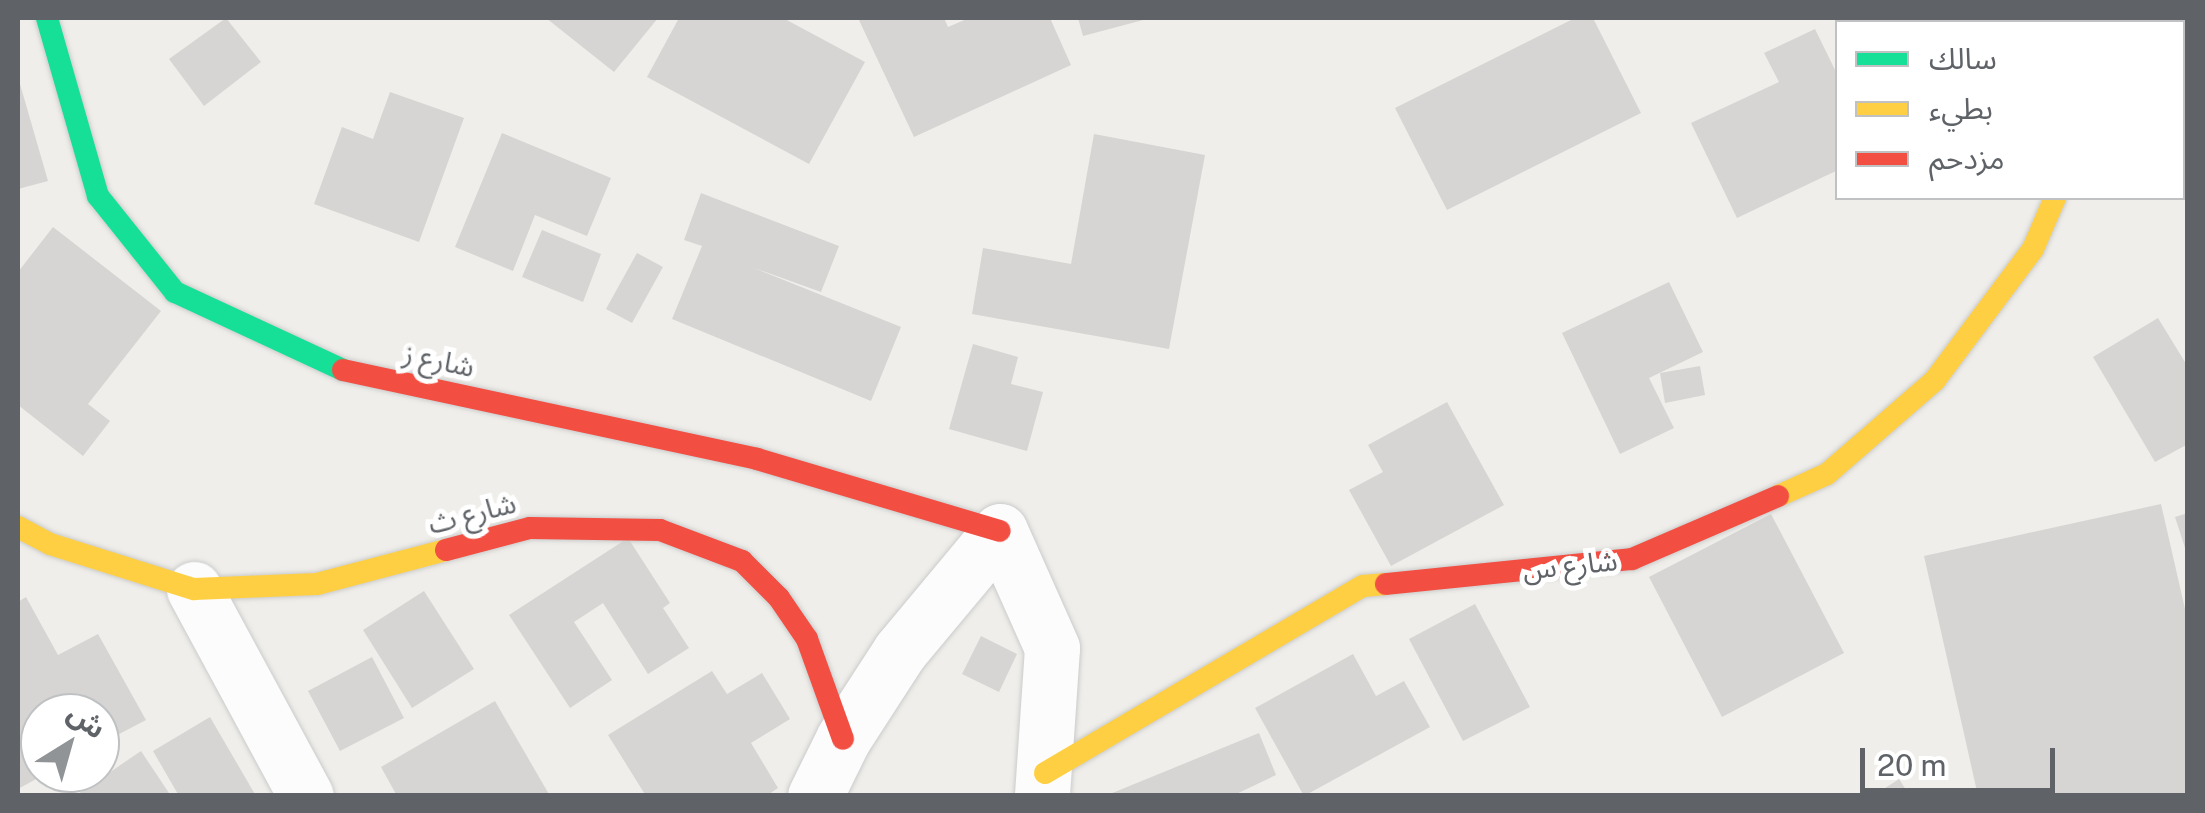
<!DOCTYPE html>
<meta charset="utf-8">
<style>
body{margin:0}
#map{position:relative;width:2205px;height:813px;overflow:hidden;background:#efeeea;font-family:"Public Sans","Noto Sans Arabic",sans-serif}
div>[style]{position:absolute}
.building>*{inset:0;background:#d6d5d3}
.roads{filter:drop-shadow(0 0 2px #cbcccc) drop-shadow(0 0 2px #cbcccc)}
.street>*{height:55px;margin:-27.5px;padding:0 27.5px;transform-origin:27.5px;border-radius:27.5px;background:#fdfcfc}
.fast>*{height:22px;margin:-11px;padding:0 11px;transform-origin:11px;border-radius:11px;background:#16e098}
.slow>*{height:22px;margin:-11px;padding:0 11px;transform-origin:11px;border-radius:11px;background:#ffcf43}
.jam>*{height:22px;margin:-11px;padding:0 11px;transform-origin:11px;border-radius:11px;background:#f24e42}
span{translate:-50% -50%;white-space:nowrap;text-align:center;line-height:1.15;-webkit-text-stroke:10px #fff;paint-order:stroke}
.street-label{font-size:28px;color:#5f6368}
.frame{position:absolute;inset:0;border:20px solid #5f6368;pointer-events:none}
.legend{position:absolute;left:1835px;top:20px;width:350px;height:180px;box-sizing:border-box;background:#fff;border:2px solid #bfc1c3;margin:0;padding:12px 18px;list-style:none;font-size:30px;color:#5f6368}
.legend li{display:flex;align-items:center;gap:20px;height:50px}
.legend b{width:50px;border:2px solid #bfc1c3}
.north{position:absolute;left:20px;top:693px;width:100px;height:100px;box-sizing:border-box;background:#fff;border:2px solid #bfc1c3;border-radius:50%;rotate:37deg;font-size:28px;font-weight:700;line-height:40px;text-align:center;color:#5f6368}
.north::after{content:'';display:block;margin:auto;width:35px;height:45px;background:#919496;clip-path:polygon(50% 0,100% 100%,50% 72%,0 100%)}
.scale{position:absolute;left:1860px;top:748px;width:195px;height:45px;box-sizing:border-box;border:5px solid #5f6368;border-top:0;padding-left:12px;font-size:30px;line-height:35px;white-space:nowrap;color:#5f6368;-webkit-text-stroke:8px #fff;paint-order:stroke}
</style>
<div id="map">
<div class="building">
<div style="clip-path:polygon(226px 18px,261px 62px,204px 106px,169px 59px)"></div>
<div style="clip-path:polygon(546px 18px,658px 18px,614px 72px)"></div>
<div style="clip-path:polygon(679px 18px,783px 18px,865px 62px,809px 164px,647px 77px)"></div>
<div style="clip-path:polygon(858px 18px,944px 18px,948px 27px,969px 18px,1050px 18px,1071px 65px,914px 137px)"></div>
<div style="clip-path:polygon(1078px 18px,1147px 18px,1147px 19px,1083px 36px)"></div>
<div style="clip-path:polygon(1575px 18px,1593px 18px,1641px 113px,1447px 210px,1395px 108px)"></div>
<div style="clip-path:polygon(1815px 29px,1838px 76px,1838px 170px,1737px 218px,1691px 123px,1779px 82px,1764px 53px)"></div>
<div style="clip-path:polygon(18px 77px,48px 181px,18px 189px)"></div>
<div style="clip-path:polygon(390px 92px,464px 118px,419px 242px,314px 204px,342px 127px,373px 139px)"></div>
<div style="clip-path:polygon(502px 133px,611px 178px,587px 236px,535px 215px,513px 271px,455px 247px)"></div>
<div style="clip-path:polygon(1094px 134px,1205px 155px,1169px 349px,972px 314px,983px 248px,1071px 264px)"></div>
<div style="clip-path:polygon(701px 193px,839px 246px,821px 292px,754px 268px,901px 327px,871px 401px,672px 319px,702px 246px,684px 240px)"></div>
<div style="clip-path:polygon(53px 227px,161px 311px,88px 404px,110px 421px,83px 456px,18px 405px,18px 272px)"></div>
<div style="clip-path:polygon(542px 230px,601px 254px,583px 302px,522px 277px)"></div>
<div style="clip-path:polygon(637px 253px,663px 267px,632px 323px,606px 309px)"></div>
<div style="clip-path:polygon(1669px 282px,1703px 352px,1649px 378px,1674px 428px,1620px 454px,1562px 333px)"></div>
<div style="clip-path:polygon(2158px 318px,2188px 367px,2188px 444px,2155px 462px,2093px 357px)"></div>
<div style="clip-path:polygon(973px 344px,1018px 357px,1011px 384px,1043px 392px,1027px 451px,949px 429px)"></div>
<div style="clip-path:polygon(1700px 366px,1705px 395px,1665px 403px,1660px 373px)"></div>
<div style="clip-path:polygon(1447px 402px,1504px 505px,1391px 566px,1349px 490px,1383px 472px,1368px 445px)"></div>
<div style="clip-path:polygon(2161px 504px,2188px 622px,2188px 796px,1978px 796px,1924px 556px)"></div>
<div style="clip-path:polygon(2188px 513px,2188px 553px,2187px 554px,2175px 517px)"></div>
<div style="clip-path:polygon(1771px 514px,1844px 653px,1722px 717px,1649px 577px)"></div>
<div style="clip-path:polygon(628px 538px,670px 603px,663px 608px,689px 648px,648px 674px,603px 603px,574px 622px,612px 680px,570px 708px,509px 615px)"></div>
<div style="clip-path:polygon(424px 591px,474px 669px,412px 708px,363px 630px)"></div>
<div style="clip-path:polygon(26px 597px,58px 655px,98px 634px,146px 720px,100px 744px,100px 713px,40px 713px,40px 773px,47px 773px,18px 789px,18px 602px)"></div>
<div style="clip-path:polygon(1475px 604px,1530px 707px,1463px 741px,1409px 639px)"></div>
<div style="clip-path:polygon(981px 636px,1017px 654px,999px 692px,962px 674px)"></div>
<div style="clip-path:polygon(1353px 654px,1376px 696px,1404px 681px,1430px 727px,1304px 796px,1255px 708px)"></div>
<div style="clip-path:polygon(372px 657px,404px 718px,340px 751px,308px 691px)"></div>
<div style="clip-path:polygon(712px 671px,727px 694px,762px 673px,790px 719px,751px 743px,778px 788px,766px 796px,646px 796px,608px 735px)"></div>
<div style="clip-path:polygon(495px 701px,550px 796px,397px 796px,381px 767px)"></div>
<div style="clip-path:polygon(210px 717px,256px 796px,179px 796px,153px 751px)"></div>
<div style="clip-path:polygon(1259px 733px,1276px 775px,1232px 796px,1105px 796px)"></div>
<div style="clip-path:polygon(141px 751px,171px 796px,75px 796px)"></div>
<div style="clip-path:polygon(1899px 779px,1910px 796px,1873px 796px)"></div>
</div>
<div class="roads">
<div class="street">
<div style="left:2109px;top:22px;width:4px;rotate:-90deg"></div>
<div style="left:194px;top:589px;width:235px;rotate:61.6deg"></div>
<div style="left:815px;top:796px;width:64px;rotate:-63.8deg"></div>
<div style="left:843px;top:739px;width:105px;rotate:-57.1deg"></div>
<div style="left:900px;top:651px;width:156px;rotate:-50.2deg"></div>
<div style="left:1000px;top:531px;width:128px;rotate:66deg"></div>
<div style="left:1052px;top:648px;width:148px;rotate:93.9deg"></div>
</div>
<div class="fast">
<div style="left:47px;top:18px;width:185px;rotate:74deg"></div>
<div style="left:98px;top:196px;width:123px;rotate:51.3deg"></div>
<div style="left:175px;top:292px;width:185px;rotate:24.9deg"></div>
</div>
<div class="slow">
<div style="left:1778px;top:496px;width:54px;rotate:-24.2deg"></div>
<div style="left:1827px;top:474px;width:143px;rotate:-41deg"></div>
<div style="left:1935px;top:380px;width:164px;rotate:-53.2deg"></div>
<div style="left:2033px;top:249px;width:56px;rotate:-66.7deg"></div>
<div style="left:18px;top:527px;width:36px;rotate:28deg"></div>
<div style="left:50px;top:544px;width:151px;rotate:17.4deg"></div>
<div style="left:194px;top:589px;width:123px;rotate:-2.3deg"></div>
<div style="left:317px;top:584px;width:133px;rotate:-14.8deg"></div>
<div style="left:1045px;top:773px;width:369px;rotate:-30.5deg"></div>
<div style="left:1363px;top:586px;width:23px;rotate:-5deg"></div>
</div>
<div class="jam">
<div style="left:343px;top:370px;width:423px;rotate:12.1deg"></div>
<div style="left:757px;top:459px;width:253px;rotate:16.5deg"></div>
<div style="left:446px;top:550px;width:87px;rotate:-14.7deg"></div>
<div style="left:530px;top:528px;width:130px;rotate:0.9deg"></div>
<div style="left:660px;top:530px;width:88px;rotate:20.7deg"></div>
<div style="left:742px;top:561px;width:52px;rotate:45deg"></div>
<div style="left:779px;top:598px;width:50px;rotate:55.7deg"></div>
<div style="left:807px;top:639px;width:106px;rotate:70.2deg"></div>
<div style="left:1386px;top:584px;width:247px;rotate:-5.8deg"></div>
<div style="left:1632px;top:559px;width:159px;rotate:-23.3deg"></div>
</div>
</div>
<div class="street-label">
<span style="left:439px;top:360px;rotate:12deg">شارع ﺯ</span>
<span style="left:472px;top:513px;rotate:-14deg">شارع ث</span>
<span style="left:1570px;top:565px;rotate:-6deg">شارع ﺱ</span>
</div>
<div class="frame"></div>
<ul class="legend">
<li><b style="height:12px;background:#16e098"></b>سالك</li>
<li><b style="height:12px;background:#ffcf43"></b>بطيء</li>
<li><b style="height:12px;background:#f24e42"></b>مزدحم</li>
</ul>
<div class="north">ش</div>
<div class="scale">20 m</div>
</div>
